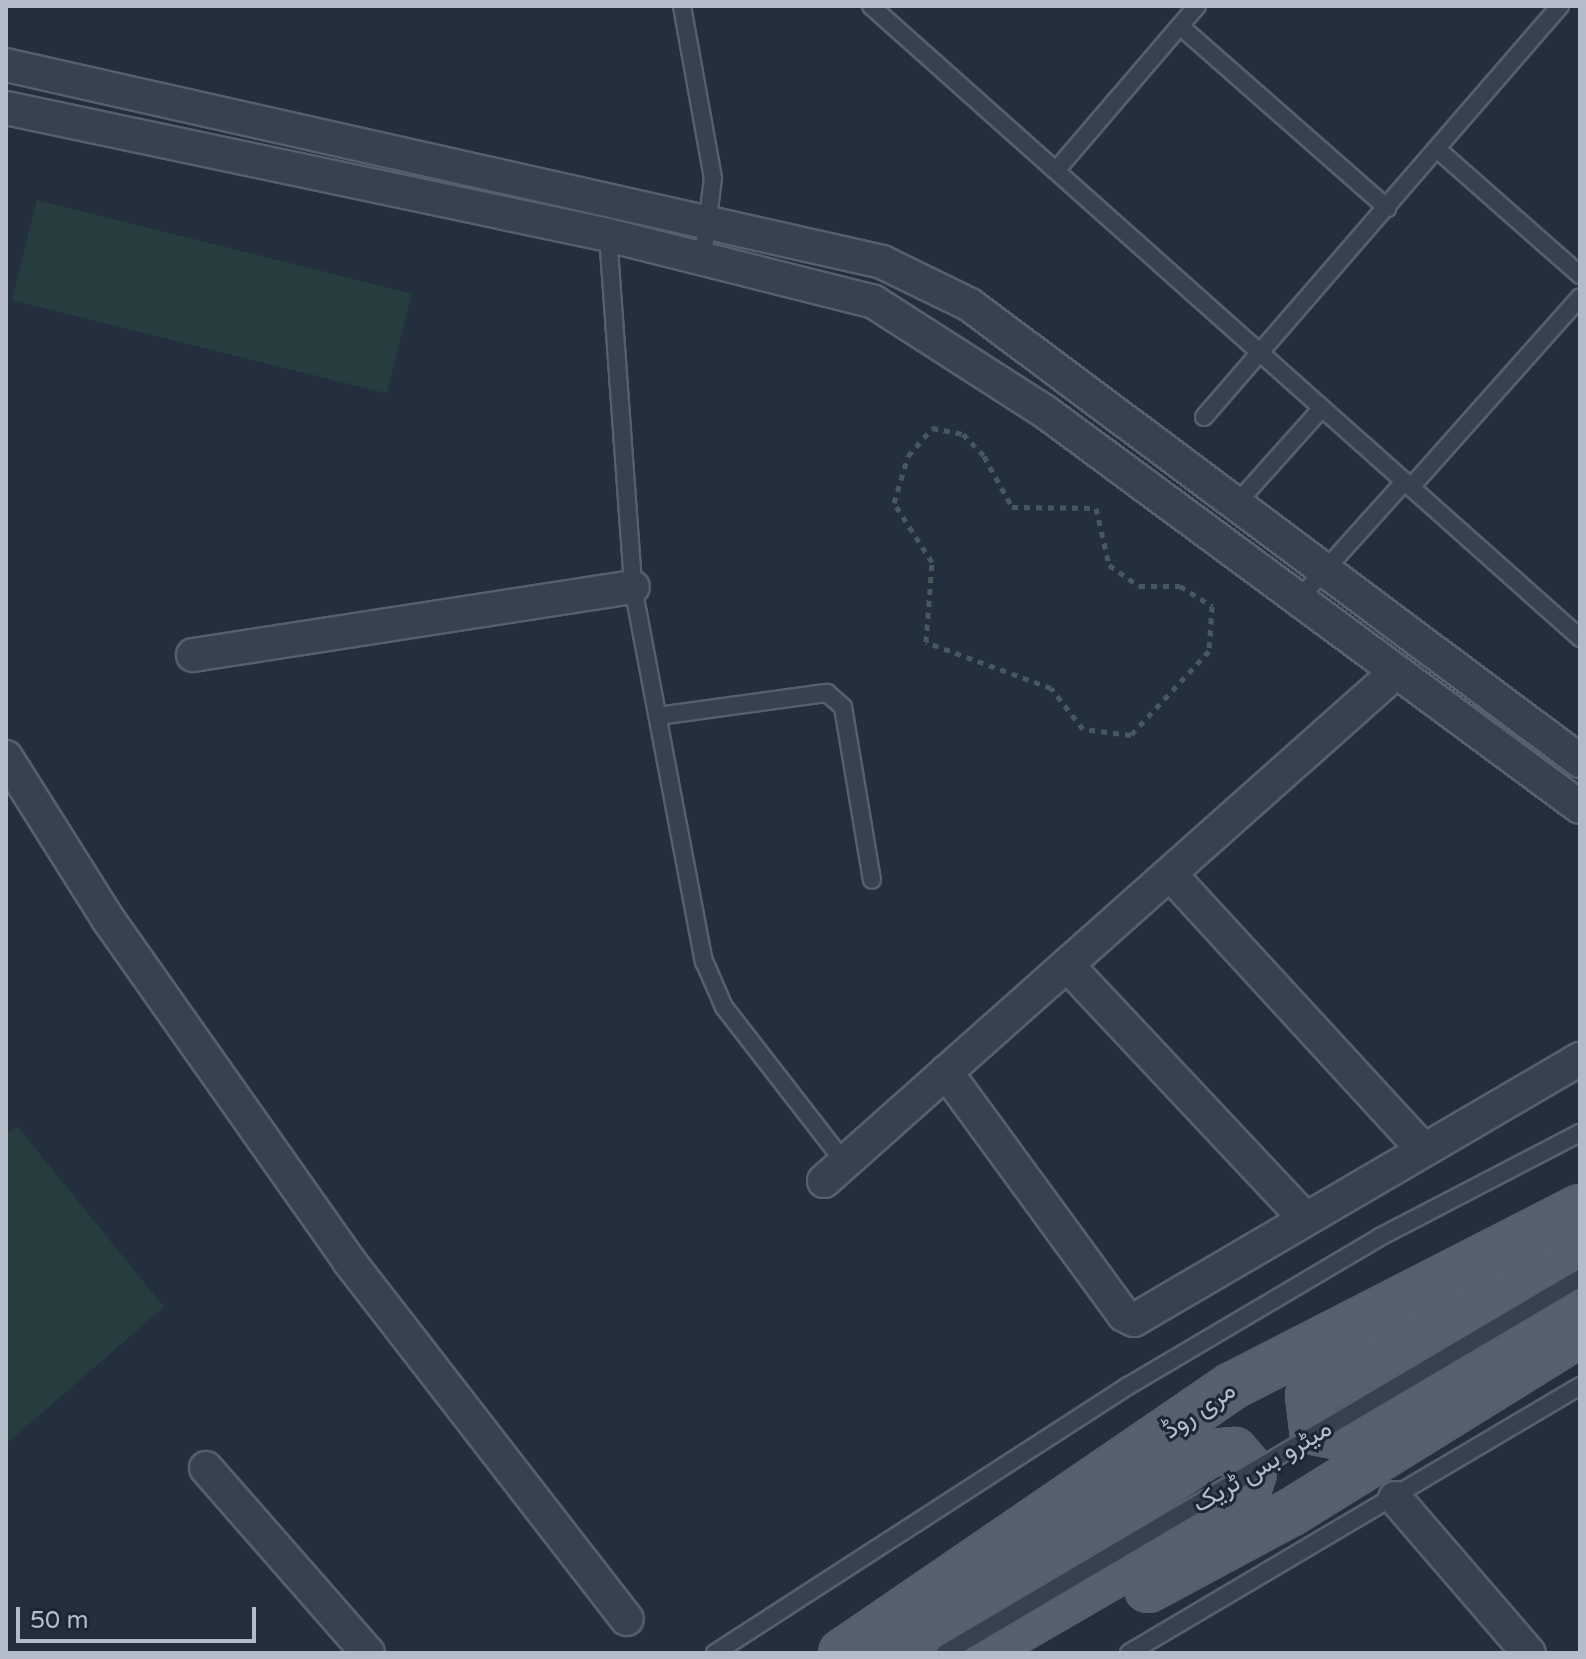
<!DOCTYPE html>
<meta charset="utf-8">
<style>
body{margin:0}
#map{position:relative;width:1586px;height:1659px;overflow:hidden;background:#242f3e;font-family:"Varela Round",Vazirmatn,sans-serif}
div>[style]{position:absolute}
.green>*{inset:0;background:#263c3f;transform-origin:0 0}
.path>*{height:5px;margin-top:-2.5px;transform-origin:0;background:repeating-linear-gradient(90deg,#44595c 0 6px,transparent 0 12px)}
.roads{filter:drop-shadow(2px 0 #565f6c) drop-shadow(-2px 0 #565f6c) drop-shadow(0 2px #565f6c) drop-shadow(0 -2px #565f6c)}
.lane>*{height:16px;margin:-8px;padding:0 8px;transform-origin:8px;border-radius:8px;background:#38414e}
.street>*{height:32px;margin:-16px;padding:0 16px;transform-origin:16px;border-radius:16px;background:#38414e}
.primary>*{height:44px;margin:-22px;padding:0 22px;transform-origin:22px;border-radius:22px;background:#56606e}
.bridges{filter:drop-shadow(2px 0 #565f6c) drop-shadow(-2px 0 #565f6c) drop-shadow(0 2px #565f6c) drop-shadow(0 -2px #565f6c)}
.lane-bridge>*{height:16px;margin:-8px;padding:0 8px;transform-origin:8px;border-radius:8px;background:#38414e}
span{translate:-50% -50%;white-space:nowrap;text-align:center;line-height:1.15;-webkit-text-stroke:6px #1d2633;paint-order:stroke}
.street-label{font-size:26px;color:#b4bcc9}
.frame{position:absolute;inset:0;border:8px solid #b4bcc9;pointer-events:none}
.scale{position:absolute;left:16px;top:1607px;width:240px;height:36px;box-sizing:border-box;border:4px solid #b4bcc9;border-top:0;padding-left:10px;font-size:24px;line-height:28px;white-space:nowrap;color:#b4bcc9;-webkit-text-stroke:6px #1d2633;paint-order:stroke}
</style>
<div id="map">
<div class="green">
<i style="left:37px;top:200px;width:386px;height:103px;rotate:14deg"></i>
<i style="clip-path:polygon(17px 1126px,164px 1307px,6px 1444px,6px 1135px)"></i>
</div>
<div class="path">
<i style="left:932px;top:428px;width:32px;rotate:11deg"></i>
<i style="left:963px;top:434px;width:30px;rotate:46deg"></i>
<i style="left:984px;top:456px;width:58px;rotate:61.2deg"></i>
<i style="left:1012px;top:507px;width:84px;rotate:0.7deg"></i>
<i style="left:1096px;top:508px;width:58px;rotate:77.2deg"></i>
<i style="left:1109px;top:565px;width:37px;rotate:35deg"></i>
<i style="left:1139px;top:586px;width:41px"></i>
<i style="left:1180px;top:586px;width:38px;rotate:32deg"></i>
<i style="left:1212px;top:606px;width:45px;rotate:93.8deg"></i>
<i style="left:1209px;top:651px;width:115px;rotate:132.9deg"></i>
<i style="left:1131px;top:735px;width:48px;rotate:-172.9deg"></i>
<i style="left:1083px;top:729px;width:52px;rotate:-128deg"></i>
<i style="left:1051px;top:688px;width:133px;rotate:-159.8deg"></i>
<i style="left:926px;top:642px;width:80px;rotate:-85.7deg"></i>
<i style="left:932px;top:562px;width:70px;rotate:-122.8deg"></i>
<i style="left:894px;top:503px;width:49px;rotate:-73.4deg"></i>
<i style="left:908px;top:456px;width:37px;rotate:-49deg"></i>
</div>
<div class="roads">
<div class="lane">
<i style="left:682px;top:6px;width:175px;rotate:79.8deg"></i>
<i style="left:713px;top:178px;width:79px;rotate:97.3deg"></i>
<i style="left:871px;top:6px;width:950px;rotate:41.71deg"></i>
<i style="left:1180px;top:26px;width:276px;rotate:41.3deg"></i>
<i style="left:1437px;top:149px;width:191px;rotate:41.4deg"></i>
<i style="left:1059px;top:167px;width:212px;rotate:-49.4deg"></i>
<i style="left:608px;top:235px;width:353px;rotate:85.9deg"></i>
<i style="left:633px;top:587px;width:381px;rotate:79.3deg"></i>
<i style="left:704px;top:961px;width:50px;rotate:66.5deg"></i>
<i style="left:724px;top:1007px;width:197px;rotate:52.2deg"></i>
<i style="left:1204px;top:417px;width:544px;rotate:-49.1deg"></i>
<i style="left:1411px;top:487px;width:254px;rotate:-48.3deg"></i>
<i style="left:1237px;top:503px;width:127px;rotate:-48.2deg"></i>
<i style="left:1297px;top:601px;width:161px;rotate:-48deg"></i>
<i style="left:658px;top:716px;width:171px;rotate:-7.8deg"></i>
<i style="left:827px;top:693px;width:21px;rotate:41deg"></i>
<i style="left:843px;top:707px;width:175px;rotate:80.5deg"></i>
<i style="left:715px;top:1653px;width:492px;rotate:-32.9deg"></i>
<i style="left:1128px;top:1386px;width:293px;rotate:-30.6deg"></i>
<i style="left:1380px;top:1237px;width:225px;rotate:-27.5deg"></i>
<i style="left:1129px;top:1653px;width:524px;rotate:-30.63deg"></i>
</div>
<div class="street">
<i style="left:6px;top:65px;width:898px;rotate:12.67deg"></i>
<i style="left:882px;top:262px;width:98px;rotate:26deg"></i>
<i style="left:970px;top:305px;width:762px;rotate:36.78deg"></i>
<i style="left:6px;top:108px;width:615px;rotate:11.91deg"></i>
<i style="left:608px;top:235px;width:274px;rotate:14.1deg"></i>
<i style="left:874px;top:302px;width:202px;rotate:32.7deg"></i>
<i style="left:1044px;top:411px;width:666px;rotate:36.46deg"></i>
<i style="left:193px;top:655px;width:445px;rotate:-8.8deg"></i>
<i style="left:6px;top:757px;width:191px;rotate:57.8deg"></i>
<i style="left:108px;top:919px;width:418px;rotate:54.8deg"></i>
<i style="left:349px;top:1261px;width:453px;rotate:52.2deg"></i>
<i style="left:1170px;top:874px;width:371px;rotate:47.4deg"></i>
<i style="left:1067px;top:965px;width:345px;rotate:46.8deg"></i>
<i style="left:946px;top:1072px;width:301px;rotate:53.8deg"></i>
<i style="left:1124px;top:1315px;width:11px;rotate:27deg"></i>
<i style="left:1134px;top:1320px;width:517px;rotate:-30.34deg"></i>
<i style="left:824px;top:1181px;width:764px;rotate:-41.66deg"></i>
<i style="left:206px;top:1468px;width:246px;rotate:48.8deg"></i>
<i style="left:1395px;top:1498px;width:205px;rotate:49.2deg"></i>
</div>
<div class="primary">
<i style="left:1580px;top:1246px;width:310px;rotate:151deg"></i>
<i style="left:1309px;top:1396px;width:35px;rotate:83deg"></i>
<i style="left:1313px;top:1431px;width:32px;rotate:11deg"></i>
<i style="left:1344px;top:1437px;width:66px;rotate:-23.1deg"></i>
<i style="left:1405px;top:1411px;width:211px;rotate:-33.8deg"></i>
<i style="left:1148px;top:1589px;width:161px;rotate:-28.2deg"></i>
<i style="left:1290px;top:1513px;width:341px;rotate:-31.8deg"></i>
<i style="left:842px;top:1653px;width:473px;rotate:-34.4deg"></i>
<i style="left:1232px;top:1386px;width:391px;rotate:-27.1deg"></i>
<i style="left:894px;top:1653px;width:71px;rotate:-27.6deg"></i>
<i style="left:957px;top:1620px;width:302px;rotate:-33.5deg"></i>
<i style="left:1209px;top:1453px;width:25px;rotate:-5deg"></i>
<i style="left:1234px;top:1451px;width:29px;rotate:49deg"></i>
<i style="left:1253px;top:1473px;width:26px;rotate:108deg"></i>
<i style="left:1245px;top:1498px;width:309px;rotate:149.9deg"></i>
</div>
</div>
<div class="bridges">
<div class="lane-bridge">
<i style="left:945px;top:1653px;width:737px;rotate:-30.56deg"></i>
</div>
</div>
<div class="street-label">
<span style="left:1199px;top:1410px;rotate:-34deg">مری روڈ</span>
<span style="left:1262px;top:1466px;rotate:-31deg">میٹرو بس ٹریک</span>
</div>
<div class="frame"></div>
<div class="scale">50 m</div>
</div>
